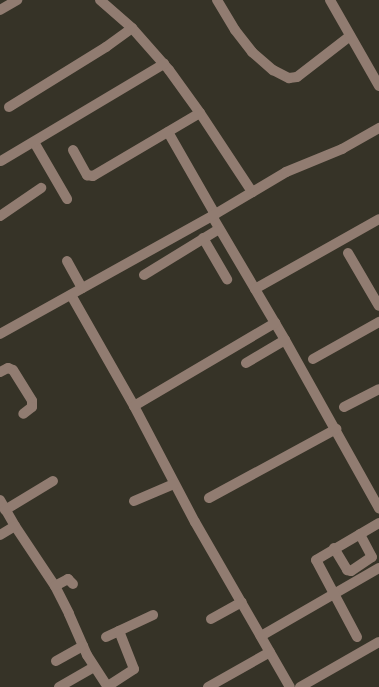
<!DOCTYPE html>
<style>
body{margin:0}
#map{position:relative;width:379px;height:687px;overflow:hidden;background:#363327;font-family:Inter,sans-serif}
div>[style]{position:absolute}
.minor>*{height:10px;margin:-5px;padding:0 5px;transform-origin:5px;border-radius:5px;background:#917c71}
span{translate:-50% -50%;white-space:nowrap;text-align:center;line-height:1.15;-webkit-text-stroke:4px #2c291e;paint-order:stroke}
</style>
<div id="map">
<div class="minor">
<i style="left:100px;top:0;width:43px;rotate:41.2deg"></i>
<i style="left:132px;top:28px;width:56px;rotate:48.6deg"></i>
<i style="left:169px;top:70px;width:53px;rotate:54.2deg"></i>
<i style="left:200px;top:113px;width:95px;rotate:56.6deg"></i>
<i style="left:217px;top:0;width:35px;rotate:59deg"></i>
<i style="left:235px;top:30px;width:28px;rotate:52deg"></i>
<i style="left:252px;top:52px;width:28px;rotate:41deg"></i>
<i style="left:273px;top:70px;width:18px;rotate:27deg"></i>
<i style="left:289px;top:78px;width:8px;rotate:-7deg"></i>
<i style="left:297px;top:77px;width:67px;rotate:-37.7deg"></i>
<i style="left:330px;top:0;width:99px;rotate:60.3deg"></i>
<i style="left:0;top:10px;width:20px;rotate:-30deg"></i>
<i style="left:9px;top:107px;width:114px;rotate:-31.7deg"></i>
<i style="left:106px;top:47px;width:32px;rotate:-36deg"></i>
<i style="left:168px;top:132px;width:95px;rotate:60.2deg"></i>
<i style="left:34px;top:142px;width:66px;rotate:59.9deg"></i>
<i style="left:73px;top:150px;width:29px;rotate:61deg"></i>
<i style="left:87px;top:175px;width:6px;rotate:9deg"></i>
<i style="left:93px;top:176px;width:124px;rotate:-30.5deg"></i>
<i style="left:1px;top:161px;width:190px;rotate:-30.8deg"></i>
<i style="left:0;top:216px;width:50px;rotate:-34.3deg"></i>
<i style="left:212px;top:216px;width:144px;rotate:59.5deg"></i>
<i style="left:285px;top:340px;width:193px;rotate:60.8deg"></i>
<i style="left:203px;top:238px;width:48px;rotate:59.7deg"></i>
<i style="left:348px;top:253px;width:61px;rotate:59.7deg"></i>
<i style="left:67px;top:261px;width:31px;rotate:61deg"></i>
<i style="left:144px;top:275px;width:88px;rotate:-31.5deg"></i>
<i style="left:255px;top:289px;width:142px;rotate:-29.4deg"></i>
<i style="left:71px;top:295px;width:128px;rotate:60.4deg"></i>
<i style="left:134px;top:406px;width:131px;rotate:62.3deg"></i>
<i style="left:195px;top:522px;width:190px;rotate:60.1deg"></i>
<i style="left:0;top:334px;width:243px;rotate:-29.1deg"></i>
<i style="left:212px;top:216px;width:86px;rotate:-30.7deg"></i>
<i style="left:286px;top:172px;width:61px;rotate:-22.3deg"></i>
<i style="left:342px;top:149px;width:43px;rotate:-29.6deg"></i>
<i style="left:313px;top:359px;width:76px;rotate:-29.3deg"></i>
<i style="left:246px;top:363px;width:45px;rotate:-30.5deg"></i>
<i style="left:0;top:372px;width:9px;rotate:-27deg"></i>
<i style="left:8px;top:368px;width:5px;rotate:22deg"></i>
<i style="left:13px;top:370px;width:36px;rotate:58deg"></i>
<i style="left:32px;top:401px;width:6px;rotate:90deg"></i>
<i style="left:32px;top:407px;width:11px;rotate:142deg"></i>
<i style="left:134px;top:406px;width:164px;rotate:-30.5deg"></i>
<i style="left:344px;top:407px;width:39px;rotate:-27deg"></i>
<i style="left:209px;top:498px;width:145px;rotate:-28.5deg"></i>
<i style="left:0;top:500px;width:30px;rotate:60deg"></i>
<i style="left:15px;top:526px;width:72px;rotate:56.3deg"></i>
<i style="left:55px;top:586px;width:31px;rotate:63deg"></i>
<i style="left:69px;top:614px;width:45px;rotate:66.3deg"></i>
<i style="left:87px;top:655px;width:38px;rotate:57deg"></i>
<i style="left:134px;top:501px;width:43px;rotate:-23deg"></i>
<i style="left:5px;top:510px;width:56px;rotate:-31.1deg"></i>
<i style="left:0;top:535px;width:17px;rotate:-31deg"></i>
<i style="left:334px;top:548px;width:26px;rotate:59deg"></i>
<i style="left:347px;top:570px;width:4px;rotate:14deg"></i>
<i style="left:351px;top:571px;width:25px;rotate:-34deg"></i>
<i style="left:372px;top:557px;width:26px;rotate:-118deg"></i>
<i style="left:55px;top:586px;width:15px;rotate:-28deg"></i>
<i style="left:68px;top:579px;width:7px;rotate:45deg"></i>
<i style="left:211px;top:619px;width:35px;rotate:-29deg"></i>
<i style="left:261px;top:636px;width:136px;rotate:-30deg"></i>
<i style="left:106px;top:637px;width:52px;rotate:-25.1deg"></i>
<i style="left:357px;top:637px;width:87px;rotate:-118deg"></i>
<i style="left:316px;top:560px;width:73px;rotate:-30.4deg"></i>
<i style="left:56px;top:661px;width:31px;rotate:-29deg"></i>
<i style="left:108px;top:686px;width:31px;rotate:-33deg"></i>
<i style="left:134px;top:669px;width:41px;rotate:-111.5deg"></i>
<i style="left:59px;top:687px;width:40px;rotate:-29.7deg"></i>
<i style="left:208px;top:687px;width:71px;rotate:-29.4deg"></i>
<i style="left:300px;top:687px;width:91px;rotate:-29.7deg"></i>
</div>
</div>
